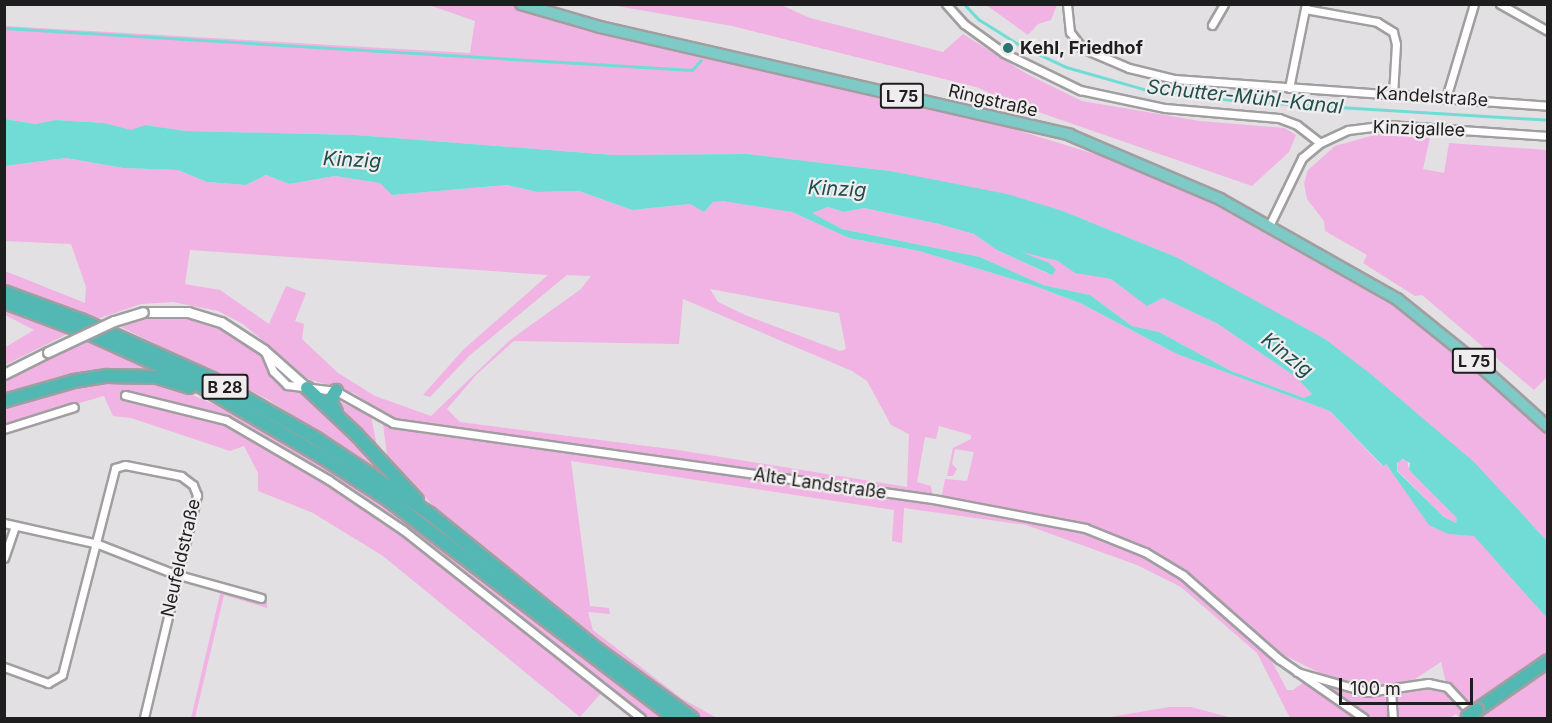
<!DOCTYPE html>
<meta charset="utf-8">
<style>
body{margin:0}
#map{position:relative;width:1552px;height:723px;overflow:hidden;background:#e2e0e2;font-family:Inter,sans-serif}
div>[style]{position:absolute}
.green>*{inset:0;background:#f0b3e3}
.water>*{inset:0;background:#71dcd5}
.stream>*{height:3px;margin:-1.5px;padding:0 1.5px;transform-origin:1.5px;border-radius:1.5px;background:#71dcd5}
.roads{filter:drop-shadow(2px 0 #a19ea0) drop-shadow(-2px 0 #a19ea0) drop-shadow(0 2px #a19ea0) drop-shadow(0 -2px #a19ea0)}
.minor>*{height:7px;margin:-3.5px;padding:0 3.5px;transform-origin:3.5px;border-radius:3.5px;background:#fff}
.tertiary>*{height:9px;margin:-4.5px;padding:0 4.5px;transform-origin:4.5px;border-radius:4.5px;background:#fff}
.primary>*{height:10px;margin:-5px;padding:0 5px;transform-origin:5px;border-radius:5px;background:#7ecac7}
.trunk>*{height:12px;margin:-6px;padding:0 6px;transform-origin:6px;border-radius:6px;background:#53b8b4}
.bridges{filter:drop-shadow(2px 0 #a19ea0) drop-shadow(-2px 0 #a19ea0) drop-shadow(0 2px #a19ea0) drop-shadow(0 -2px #a19ea0)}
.tertiary-bridge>*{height:9px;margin:-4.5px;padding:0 4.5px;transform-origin:4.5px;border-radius:4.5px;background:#fff}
.trunk-bridge>*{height:12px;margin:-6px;padding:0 6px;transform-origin:6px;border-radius:6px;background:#53b8b4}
.dots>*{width:16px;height:16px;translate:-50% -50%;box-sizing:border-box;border:3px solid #f0edef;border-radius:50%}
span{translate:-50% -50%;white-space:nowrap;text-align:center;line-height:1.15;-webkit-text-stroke:4.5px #f0edef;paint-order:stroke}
.shield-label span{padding:2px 4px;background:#f0edef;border:2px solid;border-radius:4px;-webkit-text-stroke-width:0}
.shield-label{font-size:16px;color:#1f1e1f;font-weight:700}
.poi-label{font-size:18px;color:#1f1e1f;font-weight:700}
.left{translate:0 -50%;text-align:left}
.street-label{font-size:18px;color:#1f1e1f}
.water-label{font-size:20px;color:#1f4e4c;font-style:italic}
.frame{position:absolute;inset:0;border:6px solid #1f1e1f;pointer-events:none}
.scale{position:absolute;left:1339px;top:678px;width:134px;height:27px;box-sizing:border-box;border:3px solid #1f1e1f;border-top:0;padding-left:8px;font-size:18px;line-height:21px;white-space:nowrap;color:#1f1e1f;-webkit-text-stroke:4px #f0edef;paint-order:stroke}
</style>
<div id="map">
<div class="green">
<i style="clip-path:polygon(509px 4px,1001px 125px,1101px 156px,1209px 202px,1397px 308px,1433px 335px,1547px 435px,1547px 541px,1529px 521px,1176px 257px,1063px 211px,890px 171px,748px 154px,614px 155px,356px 135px,186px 131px,145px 125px,131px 131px,104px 123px,56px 120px,37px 124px,4px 119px,5px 26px,470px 53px,475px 21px,429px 5px)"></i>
<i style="clip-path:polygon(611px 5px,781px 5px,810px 18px,943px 52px,963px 34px,1027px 74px,1082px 101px,1200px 121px,1284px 128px,1296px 135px,1289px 152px,1252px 186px,1018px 105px,976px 87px,732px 26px)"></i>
<i style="clip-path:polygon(986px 5px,1057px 5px,1051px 20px,1038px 24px,1028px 35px)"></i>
<i style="clip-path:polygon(1378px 134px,1430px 138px,1423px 169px,1444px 173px,1449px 143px,1547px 150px,1547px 377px,1534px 390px,1422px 295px,1415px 296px,1363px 263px,1367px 255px,1325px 231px,1324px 221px,1307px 199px,1304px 183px,1308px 170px,1335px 146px)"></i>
<i style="clip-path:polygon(evenodd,66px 158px,123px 168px,178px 170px,207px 182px,246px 185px,266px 175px,289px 184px,335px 176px,381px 183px,392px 195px,507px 185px,537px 192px,579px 191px,632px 210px,690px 204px,704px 212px,713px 202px,723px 200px,792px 212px,849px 238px,919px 251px,1032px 285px,1080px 303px,1177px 354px,1330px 411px,1382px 466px,1386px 464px,1429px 524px,1448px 534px,1474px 535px,1547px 618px,1547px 718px,1460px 718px,1456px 714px,1450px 718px,1290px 718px,1257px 653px,1181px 587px,1137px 565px,1026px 525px,904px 508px,902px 543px,892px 541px,894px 510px,571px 461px,590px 606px,609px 608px,610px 614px,588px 612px,593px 630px,681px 698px,717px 718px,697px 718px,437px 510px,387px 456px,383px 423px,376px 408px,354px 393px,308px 379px,243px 324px,218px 311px,173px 302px,141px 304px,97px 319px,5px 284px,5px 271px,85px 303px,86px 287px,71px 244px,5px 241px,5px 166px,66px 158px,190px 250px,548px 275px,463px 350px,423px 395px,430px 397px,469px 356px,567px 275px,591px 276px,581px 289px,510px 340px,431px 416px,375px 396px,338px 373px,302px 339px,304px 324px,295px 321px,306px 293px,286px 286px,269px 324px,220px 290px,185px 284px,190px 250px,66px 158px,710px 289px,839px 313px,846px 349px,840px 351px,745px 315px,718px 302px,710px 289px,66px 158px,683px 299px,852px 371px,867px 381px,891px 425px,909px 434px,907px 487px,678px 450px,460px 422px,447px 409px,477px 374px,514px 341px,679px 344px,683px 299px,66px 158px,939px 426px,971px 435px,971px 439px,953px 448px,947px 476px,953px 476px,957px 469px,952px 464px,955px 449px,974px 452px,967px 481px,945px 479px,941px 500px,933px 499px,931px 486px,917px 482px,925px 437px,936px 439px,939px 426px,66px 158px,1265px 648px,1282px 654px,1318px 672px,1293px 690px,1287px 690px,1265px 648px,66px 158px,1441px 662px,1446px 683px,1442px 689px,1421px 689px,1415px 679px,1441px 662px)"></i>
<i style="clip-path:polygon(828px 207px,844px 212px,864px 208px,939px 224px,974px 234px,997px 250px,1051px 275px,1014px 250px,1058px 261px,1083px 274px,1111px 279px,1147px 305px,1163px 298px,1218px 324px,1296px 377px,1312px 394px,1304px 398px,1231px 371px,1159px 332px,1132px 326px,1090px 295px,1043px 285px,980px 257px,842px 229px,811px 213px)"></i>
<i style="clip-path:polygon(5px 308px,71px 332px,5px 365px,4px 348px,34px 330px,5px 315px)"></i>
<i style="clip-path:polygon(178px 315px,223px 328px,261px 353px,279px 382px,312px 395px,388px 476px,267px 399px,119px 326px,156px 316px)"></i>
<i style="clip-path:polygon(88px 339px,176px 377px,174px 387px,220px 407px,373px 496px,662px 718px,642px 718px,604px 690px,580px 717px,383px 556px,313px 513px,258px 491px,258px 473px,244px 446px,230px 451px,131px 418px,113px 416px,104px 396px,5px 424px,5px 380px)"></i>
<i style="clip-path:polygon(336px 400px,371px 416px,378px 451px,337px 406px)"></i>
<i style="clip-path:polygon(1407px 459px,1409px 470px,1458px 518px,1456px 523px,1444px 517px,1397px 470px,1398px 461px)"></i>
<i style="clip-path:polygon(221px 590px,267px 601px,267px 608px,224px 595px,195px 718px,191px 718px)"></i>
<i style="clip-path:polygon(1169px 707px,1191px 707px,1232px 718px,1105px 718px)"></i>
</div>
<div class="water">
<i style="clip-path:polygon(evenodd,5px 119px,36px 124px,56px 120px,104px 123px,131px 130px,145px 125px,186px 131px,356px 135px,614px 155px,748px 154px,890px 171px,1007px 194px,1063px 211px,1176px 257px,1325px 339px,1372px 375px,1474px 462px,1547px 541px,1547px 618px,1474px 536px,1448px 534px,1429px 525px,1386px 464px,1383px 466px,1330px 411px,1177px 354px,1080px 303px,1032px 285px,919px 251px,849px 238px,792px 212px,723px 201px,713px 202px,704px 212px,690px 204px,632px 210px,579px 191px,537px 192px,507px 185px,392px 195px,380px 183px,335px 176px,289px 184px,266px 175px,246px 185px,207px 182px,178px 170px,123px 168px,66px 158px,5px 166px,5px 119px,828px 207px,844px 212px,864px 208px,939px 224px,974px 234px,997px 250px,1052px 275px,1056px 270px,1049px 263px,1021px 252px,1058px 261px,1075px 273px,1111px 279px,1147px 306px,1163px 298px,1218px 324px,1296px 377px,1312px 394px,1304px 398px,1231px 371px,1159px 332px,1132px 326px,1090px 295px,1043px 285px,980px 257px,842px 229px,812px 213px,828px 207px,5px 119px,1403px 459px,1410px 463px,1409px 470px,1457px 518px,1456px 523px,1444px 517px,1397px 471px,1397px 463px,1403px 459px)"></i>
</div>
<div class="stream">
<i style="left:964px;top:4px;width:21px;rotate:47deg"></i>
<i style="left:978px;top:19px;width:51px;rotate:32.1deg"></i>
<i style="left:1021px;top:46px;width:50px;rotate:25deg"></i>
<i style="left:1066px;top:67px;width:80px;rotate:15.9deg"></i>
<i style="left:1143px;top:89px;width:98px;rotate:7.1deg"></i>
<i style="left:1240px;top:101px;width:309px;rotate:3.5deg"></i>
<i style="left:4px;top:28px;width:689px;rotate:3.49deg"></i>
<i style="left:692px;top:70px;width:13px;rotate:-48deg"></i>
</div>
<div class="roads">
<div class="minor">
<i style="left:946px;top:4px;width:27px;rotate:48deg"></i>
<i style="left:964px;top:24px;width:49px;rotate:35.9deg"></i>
<i style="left:1004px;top:53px;width:85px;rotate:26deg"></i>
<i style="left:1080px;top:90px;width:87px;rotate:12deg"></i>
<i style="left:1165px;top:108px;width:114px;rotate:5deg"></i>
<i style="left:1279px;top:118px;width:19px;rotate:21deg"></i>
<i style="left:1297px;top:125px;width:29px;rotate:38deg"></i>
<i style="left:1067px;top:4px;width:28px;rotate:84deg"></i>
<i style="left:1070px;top:32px;width:20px;rotate:53deg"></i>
<i style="left:1082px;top:48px;width:51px;rotate:23.1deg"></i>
<i style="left:1129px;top:68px;width:46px;rotate:13.7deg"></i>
<i style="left:1174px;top:79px;width:375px;rotate:4.1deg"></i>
<i style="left:1500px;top:4px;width:55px;rotate:29.4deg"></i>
<i style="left:1305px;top:9px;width:73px;rotate:10.2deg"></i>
<i style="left:1377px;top:22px;width:19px;rotate:32deg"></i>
<i style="left:1393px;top:32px;width:12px;rotate:76deg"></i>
<i style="left:1396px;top:44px;width:50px;rotate:93.4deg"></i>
<i style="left:1212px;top:25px;width:24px;rotate:-60deg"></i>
<i style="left:1289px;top:88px;width:86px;rotate:-78.6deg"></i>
<i style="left:1446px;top:98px;width:98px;rotate:-73.4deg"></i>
<i style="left:1269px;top:226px;width:76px;rotate:-64.1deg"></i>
<i style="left:1302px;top:158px;width:23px;rotate:-40deg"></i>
<i style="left:1320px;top:143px;width:31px;rotate:-25deg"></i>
<i style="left:1348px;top:130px;width:40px;rotate:-7.1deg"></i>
<i style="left:1388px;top:125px;width:160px;rotate:3.9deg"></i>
<i style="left:265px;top:352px;width:21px;rotate:67deg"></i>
<i style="left:273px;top:371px;width:20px;rotate:45deg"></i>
<i style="left:287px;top:385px;width:49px;rotate:7deg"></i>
<i style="left:336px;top:391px;width:65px;rotate:29.3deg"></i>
<i style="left:393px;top:423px;width:545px;rotate:8.01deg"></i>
<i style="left:933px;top:499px;width:155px;rotate:10.8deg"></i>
<i style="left:1085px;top:528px;width:65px;rotate:21.8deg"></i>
<i style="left:1145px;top:552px;width:44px;rotate:31.2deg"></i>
<i style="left:1183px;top:575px;width:128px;rotate:41.2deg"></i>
<i style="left:1279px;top:659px;width:103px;rotate:34.8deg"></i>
<i style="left:125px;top:395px;width:104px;rotate:13.9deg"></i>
<i style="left:226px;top:420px;width:119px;rotate:30.2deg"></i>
<i style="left:329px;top:480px;width:89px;rotate:34deg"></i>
<i style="left:403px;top:530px;width:303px;rotate:38.3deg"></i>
<i style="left:4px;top:429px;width:73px;rotate:-17.4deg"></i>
<i style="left:4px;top:523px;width:96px;rotate:12.6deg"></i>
<i style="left:98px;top:544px;width:83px;rotate:21.3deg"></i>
<i style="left:175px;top:574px;width:89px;rotate:15.6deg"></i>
<i style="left:4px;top:558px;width:34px;rotate:-71deg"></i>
<i style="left:4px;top:667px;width:47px;rotate:20deg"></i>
<i style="left:48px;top:683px;width:16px;rotate:-30deg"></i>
<i style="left:62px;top:675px;width:214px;rotate:-75.6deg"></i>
<i style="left:115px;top:468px;width:10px;rotate:-17deg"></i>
<i style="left:125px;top:465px;width:57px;rotate:11.1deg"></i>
<i style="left:181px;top:476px;width:15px;rotate:37deg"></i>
<i style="left:193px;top:485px;width:11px;rotate:68deg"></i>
<i style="left:197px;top:495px;width:229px;rotate:103.4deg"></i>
<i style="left:1297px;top:672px;width:73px;rotate:15.9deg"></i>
<i style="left:1367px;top:692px;width:62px;rotate:-8.4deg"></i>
<i style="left:1428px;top:683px;width:19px;rotate:12deg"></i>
<i style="left:1447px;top:687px;width:42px;rotate:46.9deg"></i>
<i style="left:1391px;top:691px;width:27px;rotate:86deg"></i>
</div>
<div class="tertiary">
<i style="left:143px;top:312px;width:45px"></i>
<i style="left:188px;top:312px;width:34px;rotate:17deg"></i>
<i style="left:221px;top:322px;width:51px;rotate:33.1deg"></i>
<i style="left:264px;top:350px;width:57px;rotate:41.5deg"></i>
<i style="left:4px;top:374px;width:49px;rotate:-26.6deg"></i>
</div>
<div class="primary">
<i style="left:521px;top:4px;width:82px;rotate:16.2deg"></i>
<i style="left:600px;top:27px;width:482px;rotate:12.9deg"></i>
<i style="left:1070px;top:135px;width:163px;rotate:23.1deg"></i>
<i style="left:1220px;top:199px;width:203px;rotate:29.5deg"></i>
<i style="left:1397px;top:299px;width:105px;rotate:38.8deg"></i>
<i style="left:1479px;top:365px;width:93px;rotate:41.9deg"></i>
</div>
<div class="trunk">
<i style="left:4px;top:292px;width:82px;rotate:20deg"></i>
<i style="left:81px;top:320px;width:144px;rotate:24.2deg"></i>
<i style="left:212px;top:379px;width:121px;rotate:29.7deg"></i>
<i style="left:317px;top:439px;width:136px;rotate:33.6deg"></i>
<i style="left:430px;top:514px;width:216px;rotate:39deg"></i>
<i style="left:598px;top:650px;width:116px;rotate:35.9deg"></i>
<i style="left:4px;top:302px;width:92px;rotate:20.4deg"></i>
<i style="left:90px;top:334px;width:107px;rotate:24.4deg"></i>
<i style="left:187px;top:378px;width:156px;rotate:30.3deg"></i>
<i style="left:322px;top:457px;width:81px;rotate:32.9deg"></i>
<i style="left:390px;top:501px;width:358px;rotate:37.3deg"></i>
<i style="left:307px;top:388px;width:67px;rotate:43.2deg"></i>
<i style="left:356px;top:434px;width:90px;rotate:47.3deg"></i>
<i style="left:4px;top:401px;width:73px;rotate:-15.9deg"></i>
<i style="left:74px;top:381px;width:33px;rotate:-9deg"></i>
<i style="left:107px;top:376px;width:50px;rotate:1.1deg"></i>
<i style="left:157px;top:377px;width:34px;rotate:17deg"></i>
<i style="left:336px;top:412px;width:13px;rotate:-117deg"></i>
<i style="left:330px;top:400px;width:11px;rotate:-56deg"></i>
<i style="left:1477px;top:710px;width:86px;rotate:-34.6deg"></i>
</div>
</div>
<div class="bridges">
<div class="tertiary-bridge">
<i style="left:48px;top:352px;width:73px;rotate:-25.2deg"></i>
<i style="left:114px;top:321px;width:30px;rotate:-17deg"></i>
</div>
<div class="trunk-bridge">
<i style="left:1468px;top:716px;width:11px;rotate:-34deg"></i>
</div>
</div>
<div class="dots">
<i style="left:1008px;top:48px;background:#2b7470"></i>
</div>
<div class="shield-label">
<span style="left:902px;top:96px">L 75</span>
<span style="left:1474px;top:361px">L 75</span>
<span style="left:225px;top:387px">B 28</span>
</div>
<div class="poi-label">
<span class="left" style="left:1020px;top:48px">Kehl, Friedhof</span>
</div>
<div class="street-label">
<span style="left:1432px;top:97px;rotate:4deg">Kandelstraße</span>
<span style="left:993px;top:101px;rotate:13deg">Ringstraße</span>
<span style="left:1419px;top:129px;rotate:2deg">Kinzigallee</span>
<span style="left:820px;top:484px;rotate:8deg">Alte Landstraße</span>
<span style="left:181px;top:558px;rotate:-77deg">Neufeldstraße</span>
</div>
<div class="water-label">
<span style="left:1245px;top:97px;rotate:6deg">Schutter-Mühl-Kanal</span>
<span style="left:352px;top:160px;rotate:3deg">Kinzig</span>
<span style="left:837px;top:189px;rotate:3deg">Kinzig</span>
<span style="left:1287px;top:355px;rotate:38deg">Kinzig</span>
</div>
<div class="frame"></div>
<div class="scale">100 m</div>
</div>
